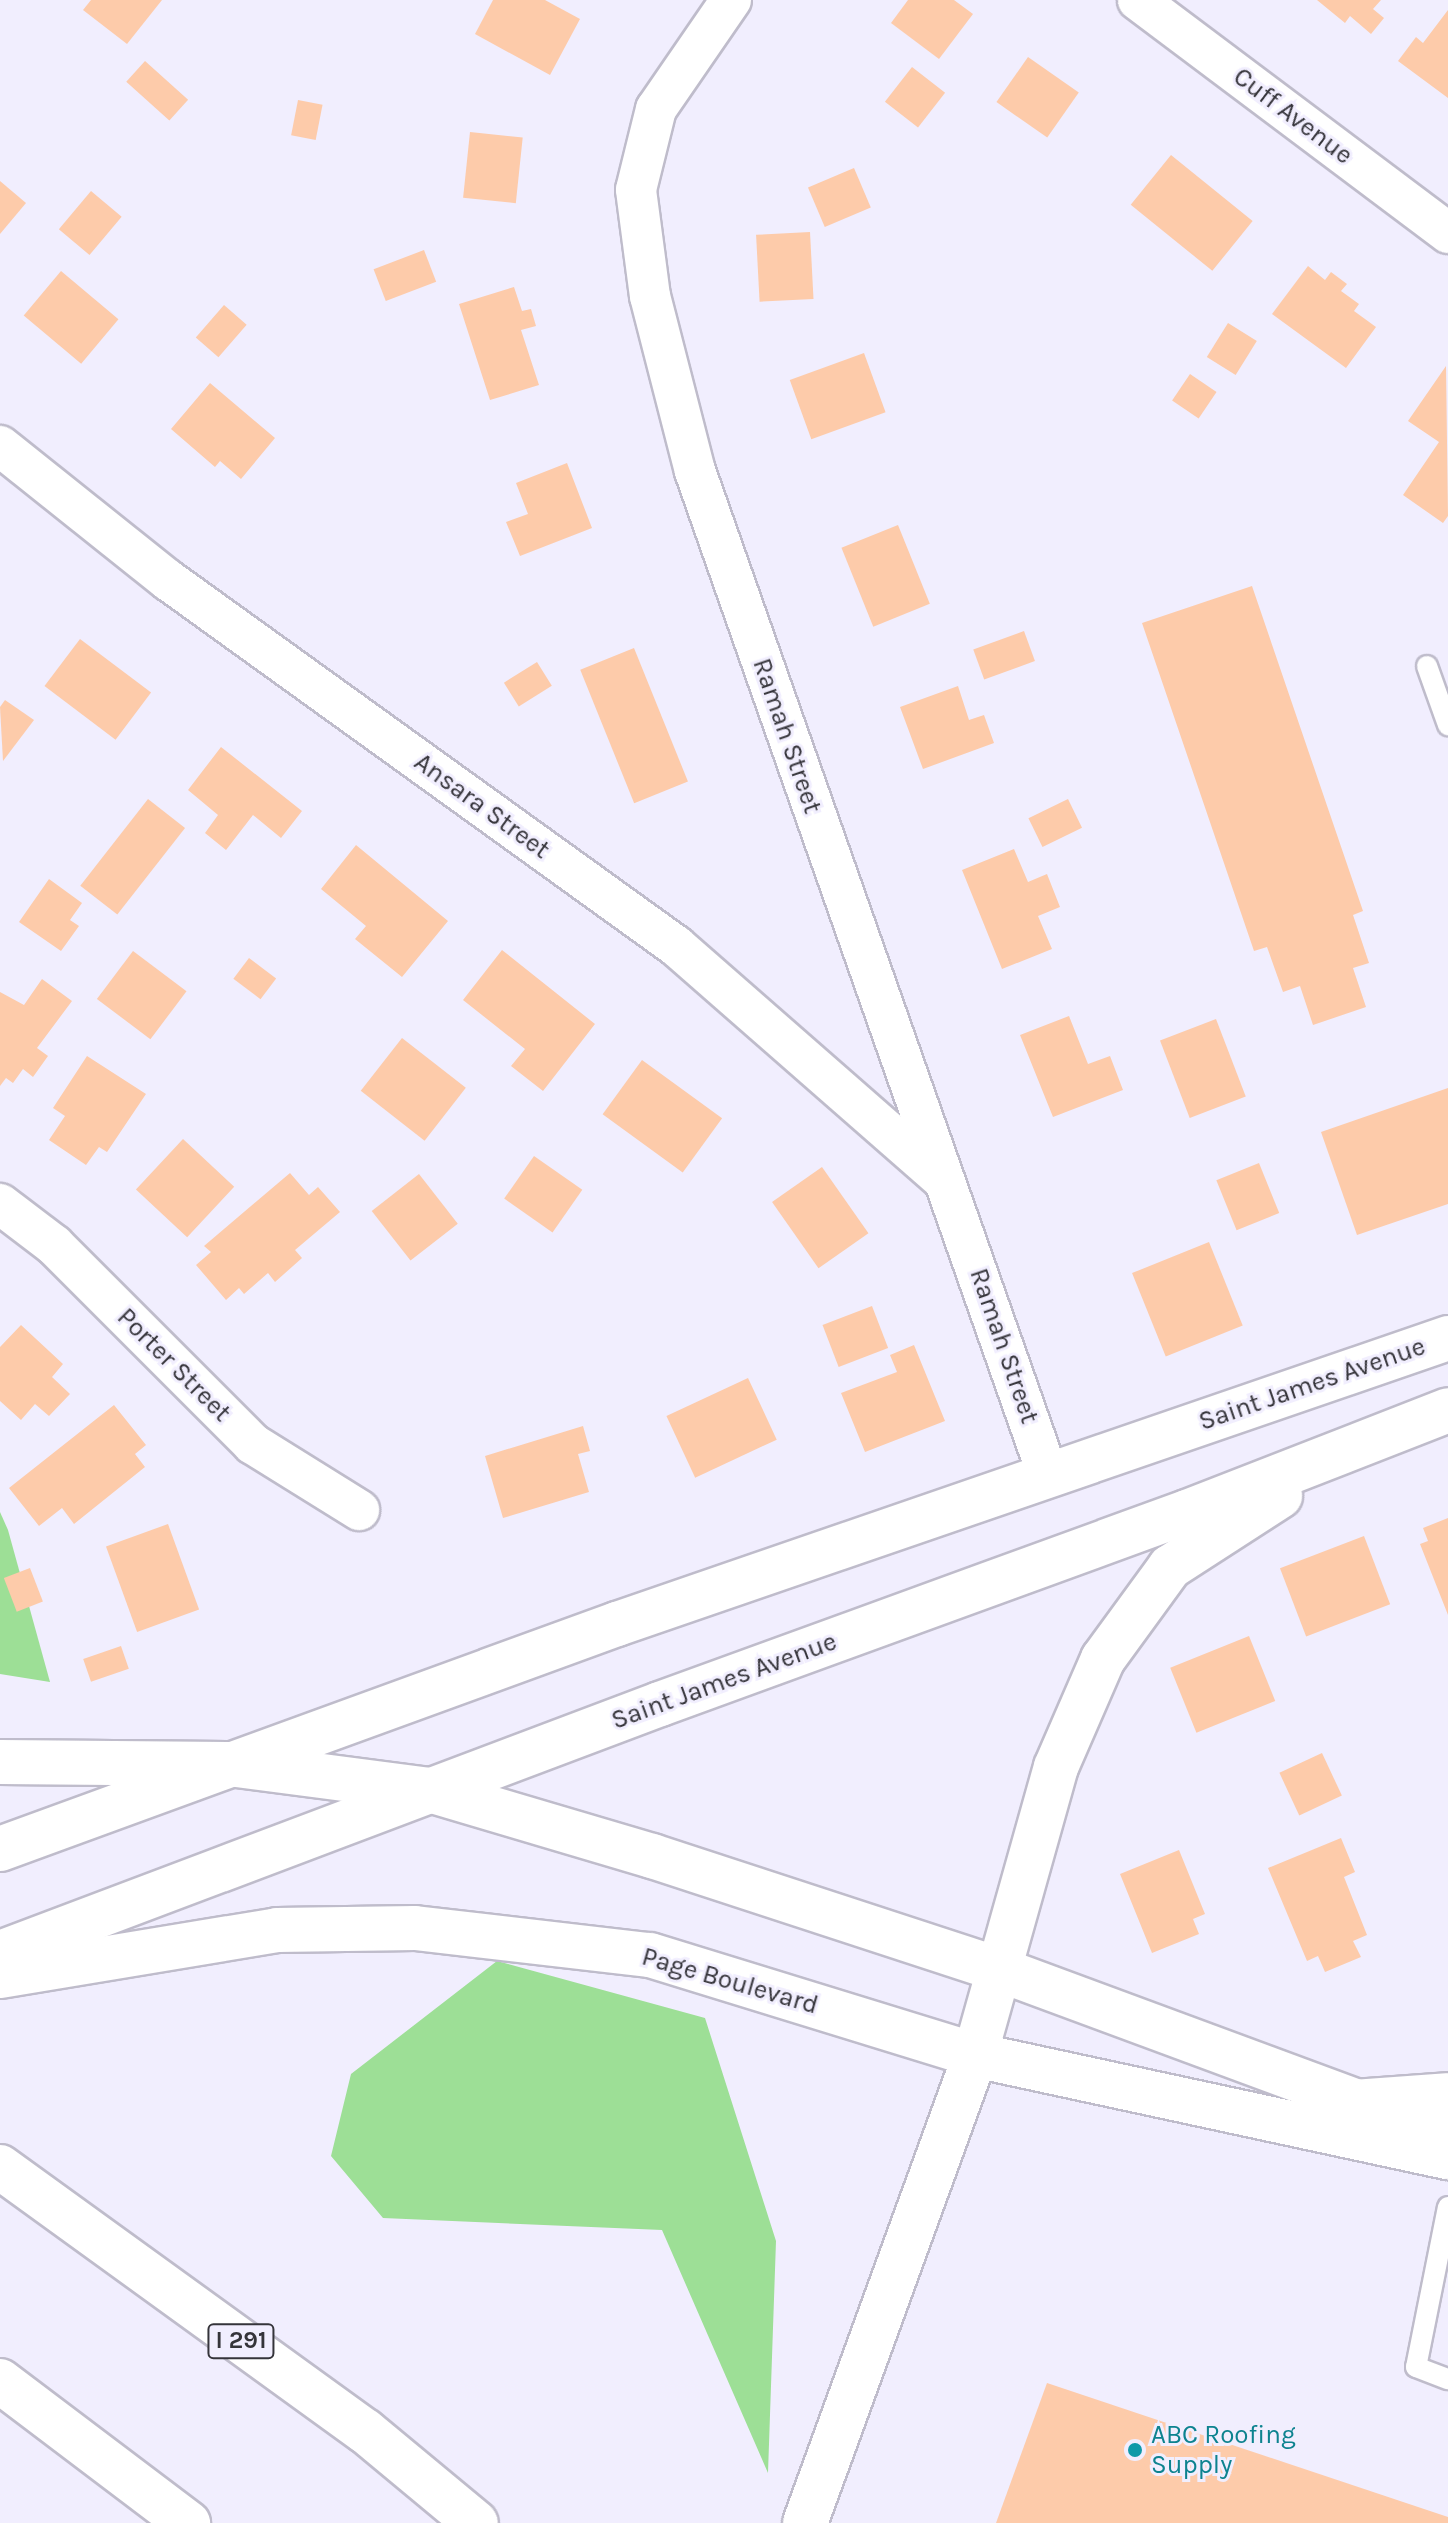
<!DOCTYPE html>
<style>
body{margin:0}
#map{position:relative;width:1448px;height:2523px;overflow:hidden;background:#f1eefe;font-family:Karla,sans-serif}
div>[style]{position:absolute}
.green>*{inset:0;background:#9ddf96}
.building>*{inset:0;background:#fdcbaa;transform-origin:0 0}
.roads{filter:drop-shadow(2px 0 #bfbccb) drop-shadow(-2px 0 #bfbccb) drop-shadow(0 2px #bfbccb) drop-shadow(0 -2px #bfbccb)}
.lane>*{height:20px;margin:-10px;padding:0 10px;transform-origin:10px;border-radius:10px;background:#fff}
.street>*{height:40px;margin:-20px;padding:0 20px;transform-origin:20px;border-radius:20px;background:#fff}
.secondary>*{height:44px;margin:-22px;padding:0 22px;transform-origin:22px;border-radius:22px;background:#fff}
.highway>*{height:44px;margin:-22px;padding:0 22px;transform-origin:22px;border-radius:22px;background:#fff}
.dots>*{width:22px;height:22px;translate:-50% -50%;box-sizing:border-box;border:4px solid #f1eefe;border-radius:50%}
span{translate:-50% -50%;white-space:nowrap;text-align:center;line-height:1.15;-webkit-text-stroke:6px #f1eefe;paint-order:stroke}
.shield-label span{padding:2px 6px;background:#f1eefe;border:2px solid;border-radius:6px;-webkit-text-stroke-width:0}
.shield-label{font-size:24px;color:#35343a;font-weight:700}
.street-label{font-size:26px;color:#35343a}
.culture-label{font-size:26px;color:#0d838f}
.left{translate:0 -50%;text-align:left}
</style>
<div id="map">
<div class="green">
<i style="clip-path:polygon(0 1512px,8px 1530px,50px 1682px,0 1674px)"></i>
<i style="clip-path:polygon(497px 1961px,705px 2018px,776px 2241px,768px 2473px,662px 2230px,383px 2218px,331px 2156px,351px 2074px)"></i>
</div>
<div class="building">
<i style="clip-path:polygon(91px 0,162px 0,127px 44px,83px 10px)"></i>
<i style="clip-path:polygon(493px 0,545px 0,580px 19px,550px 75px,475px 34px)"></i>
<i style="clip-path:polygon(908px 0,954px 0,973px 14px,939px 59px,891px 23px)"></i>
<i style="clip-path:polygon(1317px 0,1381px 0,1373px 9px,1384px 18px,1371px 34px,1350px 16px,1345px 23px)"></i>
<i style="clip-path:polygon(1448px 10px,1448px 98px,1398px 61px,1416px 37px,1423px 43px)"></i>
<i style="left:1028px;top:57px;width:62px;height:55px;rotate:35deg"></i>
<i style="left:145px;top:61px;width:58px;height:28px;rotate:42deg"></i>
<i style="left:912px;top:67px;width:42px;height:44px;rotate:38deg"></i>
<i style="left:298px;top:100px;width:25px;height:36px;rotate:11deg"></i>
<i style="left:470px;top:132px;width:53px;height:66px;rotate:6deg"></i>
<i style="left:1171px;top:155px;width:105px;height:64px;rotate:39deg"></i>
<i style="left:854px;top:168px;width:43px;height:50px;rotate:67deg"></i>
<i style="clip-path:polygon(0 181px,26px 203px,0 234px)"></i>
<i style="left:91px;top:191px;width:40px;height:50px;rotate:40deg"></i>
<i style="left:810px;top:232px;width:67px;height:54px;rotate:87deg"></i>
<i style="left:424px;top:250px;width:34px;height:54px;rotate:69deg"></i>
<i style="clip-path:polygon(1308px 266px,1325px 280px,1331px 272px,1347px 284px,1341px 291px,1359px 304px,1354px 311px,1376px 327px,1346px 368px,1272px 314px)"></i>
<i style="left:61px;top:271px;width:75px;height:58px;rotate:40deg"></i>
<i style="clip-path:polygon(514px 287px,522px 311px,531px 309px,536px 326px,521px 330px,539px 385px,490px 400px,459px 304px)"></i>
<i style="left:224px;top:305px;width:30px;height:43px;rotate:41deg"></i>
<i style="left:1228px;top:323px;width:34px;height:40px;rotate:32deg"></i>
<i style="left:864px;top:353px;width:63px;height:79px;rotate:70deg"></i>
<i style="clip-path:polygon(1446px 366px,1448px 516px,1443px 523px,1403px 495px,1439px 442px,1408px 421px)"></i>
<i style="left:1190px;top:374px;width:32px;height:32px;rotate:34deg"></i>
<i style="clip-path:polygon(210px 383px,275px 438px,241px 479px,220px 461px,215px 467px,171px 429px)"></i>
<i style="clip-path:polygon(567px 463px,592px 528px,520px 556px,506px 522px,528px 514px,516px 483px)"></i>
<i style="left:898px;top:525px;width:85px;height:61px;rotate:68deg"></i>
<i style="clip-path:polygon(1252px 586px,1363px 911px,1353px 915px,1369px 963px,1353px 968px,1366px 1007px,1313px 1025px,1300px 986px,1283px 992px,1267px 947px,1254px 951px,1142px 623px)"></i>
<i style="left:1024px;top:631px;width:32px;height:54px;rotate:70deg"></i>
<i style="left:80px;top:639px;width:89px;height:59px;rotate:37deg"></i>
<i style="left:634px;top:648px;width:144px;height:58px;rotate:68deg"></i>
<i style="left:537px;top:662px;width:28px;height:39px;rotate:58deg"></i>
<i style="clip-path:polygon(958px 686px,969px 720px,984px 715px,994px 743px,923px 769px,900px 707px)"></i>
<i style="clip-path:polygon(5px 700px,34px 720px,3px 761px,0 707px)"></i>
<i style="clip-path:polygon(221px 747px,302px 811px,281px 838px,253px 815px,226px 850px,205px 833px,218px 815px,188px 790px)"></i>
<i style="left:148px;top:799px;width:47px;height:110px;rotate:38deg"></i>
<i style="left:1068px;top:799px;width:32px;height:44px;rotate:64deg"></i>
<i style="clip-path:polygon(356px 845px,448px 921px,402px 977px,355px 939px,366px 926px,321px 889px)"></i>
<i style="clip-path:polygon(1014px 849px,1028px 882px,1047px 874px,1060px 907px,1038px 916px,1052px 949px,1002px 969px,962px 870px)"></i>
<i style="clip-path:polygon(49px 879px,82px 903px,70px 920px,79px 926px,61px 951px,19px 922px)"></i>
<i style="clip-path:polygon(502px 950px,595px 1024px,543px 1091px,511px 1066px,525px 1049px,463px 1000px)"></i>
<i style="left:133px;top:951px;width:67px;height:60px;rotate:37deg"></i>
<i style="left:249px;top:958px;width:34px;height:26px;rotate:37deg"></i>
<i style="clip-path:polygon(42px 979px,72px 1001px,37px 1048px,48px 1056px,33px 1077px,23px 1069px,13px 1083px,6px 1078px,0 1086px,0 992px,24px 1005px)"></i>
<i style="clip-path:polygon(1069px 1016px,1088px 1064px,1110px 1056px,1123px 1090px,1053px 1117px,1020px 1035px)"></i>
<i style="left:1216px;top:1019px;width:83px;height:60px;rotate:69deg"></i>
<i style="left:402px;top:1038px;width:81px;height:67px;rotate:38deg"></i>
<i style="clip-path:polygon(87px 1056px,146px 1094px,107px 1152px,99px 1147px,86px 1165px,49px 1140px,65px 1116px,53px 1108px)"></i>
<i style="left:642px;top:1060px;width:99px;height:67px;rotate:36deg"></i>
<i style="clip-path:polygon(1448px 1088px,1448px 1204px,1357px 1235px,1321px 1132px)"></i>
<i style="left:183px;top:1139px;width:70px;height:69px;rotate:43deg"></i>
<i style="left:534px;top:1156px;width:59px;height:52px;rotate:35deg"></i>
<i style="left:1259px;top:1163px;width:54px;height:46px;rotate:68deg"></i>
<i style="left:822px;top:1167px;width:81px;height:61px;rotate:55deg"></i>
<i style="clip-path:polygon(290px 1173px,309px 1195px,318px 1187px,340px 1212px,295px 1250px,302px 1258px,275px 1282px,268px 1273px,244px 1294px,239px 1288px,226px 1300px,196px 1265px,211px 1252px,204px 1246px)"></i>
<i style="left:419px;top:1174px;width:63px;height:60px;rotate:52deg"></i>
<i style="left:1209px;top:1242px;width:90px;height:83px;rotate:68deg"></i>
<i style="left:872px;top:1306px;width:45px;height:53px;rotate:69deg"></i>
<i style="clip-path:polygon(21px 1325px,63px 1364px,52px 1377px,70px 1394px,49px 1416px,35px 1404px,21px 1420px,0 1401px,0 1347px)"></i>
<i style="clip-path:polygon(914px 1345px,945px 1421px,865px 1452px,841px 1393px,897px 1372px,890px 1355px)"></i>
<i style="left:748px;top:1378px;width:68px;height:90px;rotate:65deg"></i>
<i style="clip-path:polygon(114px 1405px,146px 1445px,135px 1454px,145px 1467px,74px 1524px,62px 1508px,39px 1526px,9px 1488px)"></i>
<i style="clip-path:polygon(583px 1426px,590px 1451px,578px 1454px,589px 1492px,503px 1518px,485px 1456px)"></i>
<i style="clip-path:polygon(1448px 1518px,1448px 1615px,1420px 1544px,1428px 1541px,1423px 1528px)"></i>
<i style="left:168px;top:1524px;width:91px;height:66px;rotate:70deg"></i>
<i style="left:1364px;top:1536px;width:73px;height:90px;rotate:69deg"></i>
<i style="left:30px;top:1568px;width:36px;height:28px;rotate:69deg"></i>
<i style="left:1249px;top:1636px;width:70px;height:85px;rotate:68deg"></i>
<i style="left:121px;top:1646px;width:24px;height:40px;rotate:71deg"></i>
<i style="left:1322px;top:1753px;width:47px;height:47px;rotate:65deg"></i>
<i style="clip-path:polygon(1341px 1838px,1355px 1872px,1344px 1877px,1367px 1935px,1353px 1941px,1361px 1957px,1325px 1972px,1318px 1956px,1307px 1961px,1268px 1868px)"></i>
<i style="clip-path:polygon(1179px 1850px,1205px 1914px,1193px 1919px,1199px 1934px,1152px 1953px,1120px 1874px)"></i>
<i style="clip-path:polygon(1047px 2383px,1448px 2517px,1448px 2523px,996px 2523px)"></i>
</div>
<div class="roads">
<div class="lane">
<i style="left:1427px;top:666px;width:63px;rotate:70.4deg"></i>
<i style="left:1448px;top:2207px;width:163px;rotate:101.3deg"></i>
<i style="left:1416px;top:2367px;width:34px;rotate:21deg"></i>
</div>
<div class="street">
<i style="left:731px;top:0;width:132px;rotate:124.5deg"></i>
<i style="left:656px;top:109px;width:83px;rotate:103.9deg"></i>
<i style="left:636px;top:190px;width:107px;rotate:82.5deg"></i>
<i style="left:650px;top:296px;width:181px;rotate:75.6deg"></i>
<i style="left:695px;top:471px;width:1064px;rotate:70.63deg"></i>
<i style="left:1138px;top:0;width:388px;rotate:36.9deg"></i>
<i style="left:0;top:446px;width:215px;rotate:38.6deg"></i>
<i style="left:168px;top:580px;width:626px;rotate:35.77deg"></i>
<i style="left:676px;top:946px;width:355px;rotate:41.2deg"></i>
<i style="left:0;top:1204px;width:68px;rotate:37.2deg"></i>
<i style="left:54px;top:1245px;width:281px;rotate:45deg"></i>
<i style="left:253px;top:1444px;width:125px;rotate:31.9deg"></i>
<i style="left:1353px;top:2100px;width:95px;rotate:-4.2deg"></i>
</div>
<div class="secondary">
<i style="left:237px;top:1765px;width:194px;rotate:7.4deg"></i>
<i style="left:429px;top:1790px;width:233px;rotate:16.5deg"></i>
<i style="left:652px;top:1856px;width:367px;rotate:18.1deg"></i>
<i style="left:1001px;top:1970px;width:466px;rotate:20.3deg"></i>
<i style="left:0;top:1849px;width:657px;rotate:-20.04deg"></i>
<i style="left:617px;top:1624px;width:879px;rotate:-18.99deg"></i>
<i style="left:0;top:1953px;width:705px;rotate:-20.67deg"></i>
<i style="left:660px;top:1704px;width:561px;rotate:-20.02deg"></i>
<i style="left:1187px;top:1512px;width:280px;rotate:-21.3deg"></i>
<i style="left:0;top:1976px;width:281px;rotate:-9.4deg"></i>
<i style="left:277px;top:1930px;width:138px;rotate:-0.8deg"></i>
<i style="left:415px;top:1928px;width:237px;rotate:6.6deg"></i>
<i style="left:650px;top:1955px;width:340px;rotate:17.1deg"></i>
<i style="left:975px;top:2055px;width:484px;rotate:12.2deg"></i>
<i style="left:975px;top:2055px;width:299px;rotate:-74.3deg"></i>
<i style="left:1056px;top:1767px;width:118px;rotate:-66.5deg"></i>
<i style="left:1103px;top:1659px;width:114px;rotate:-53.9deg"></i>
<i style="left:1170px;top:1567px;width:131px;rotate:-32.8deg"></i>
</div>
<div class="highway">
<i style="left:0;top:1762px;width:231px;rotate:0.5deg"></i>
<i style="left:0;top:2167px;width:450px;rotate:35.9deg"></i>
<i style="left:365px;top:2431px;width:144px;rotate:39.7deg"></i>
<i style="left:0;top:2381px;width:236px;rotate:37.1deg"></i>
<i style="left:805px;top:2523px;width:498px;rotate:-70deg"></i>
</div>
</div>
<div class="dots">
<i style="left:1135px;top:2450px;background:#0f9aa8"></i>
</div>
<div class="shield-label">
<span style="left:241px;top:2341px">I 291</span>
</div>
<div class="street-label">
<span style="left:1293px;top:116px;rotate:37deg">Cuff Avenue</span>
<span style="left:787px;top:736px;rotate:71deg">Ramah Street</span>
<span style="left:482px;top:806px;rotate:36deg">Ansara Street</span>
<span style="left:1004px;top:1346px;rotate:71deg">Ramah Street</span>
<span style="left:174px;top:1365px;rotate:45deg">Porter Street</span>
<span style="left:1312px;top:1384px;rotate:-19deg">Saint James Avenue</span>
<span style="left:724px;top:1681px;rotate:-20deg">Saint James Avenue</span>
<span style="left:730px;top:1981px;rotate:16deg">Page Boulevard</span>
</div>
<div class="culture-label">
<span class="left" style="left:1151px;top:2450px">ABC Roofing<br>Supply</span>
</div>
</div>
